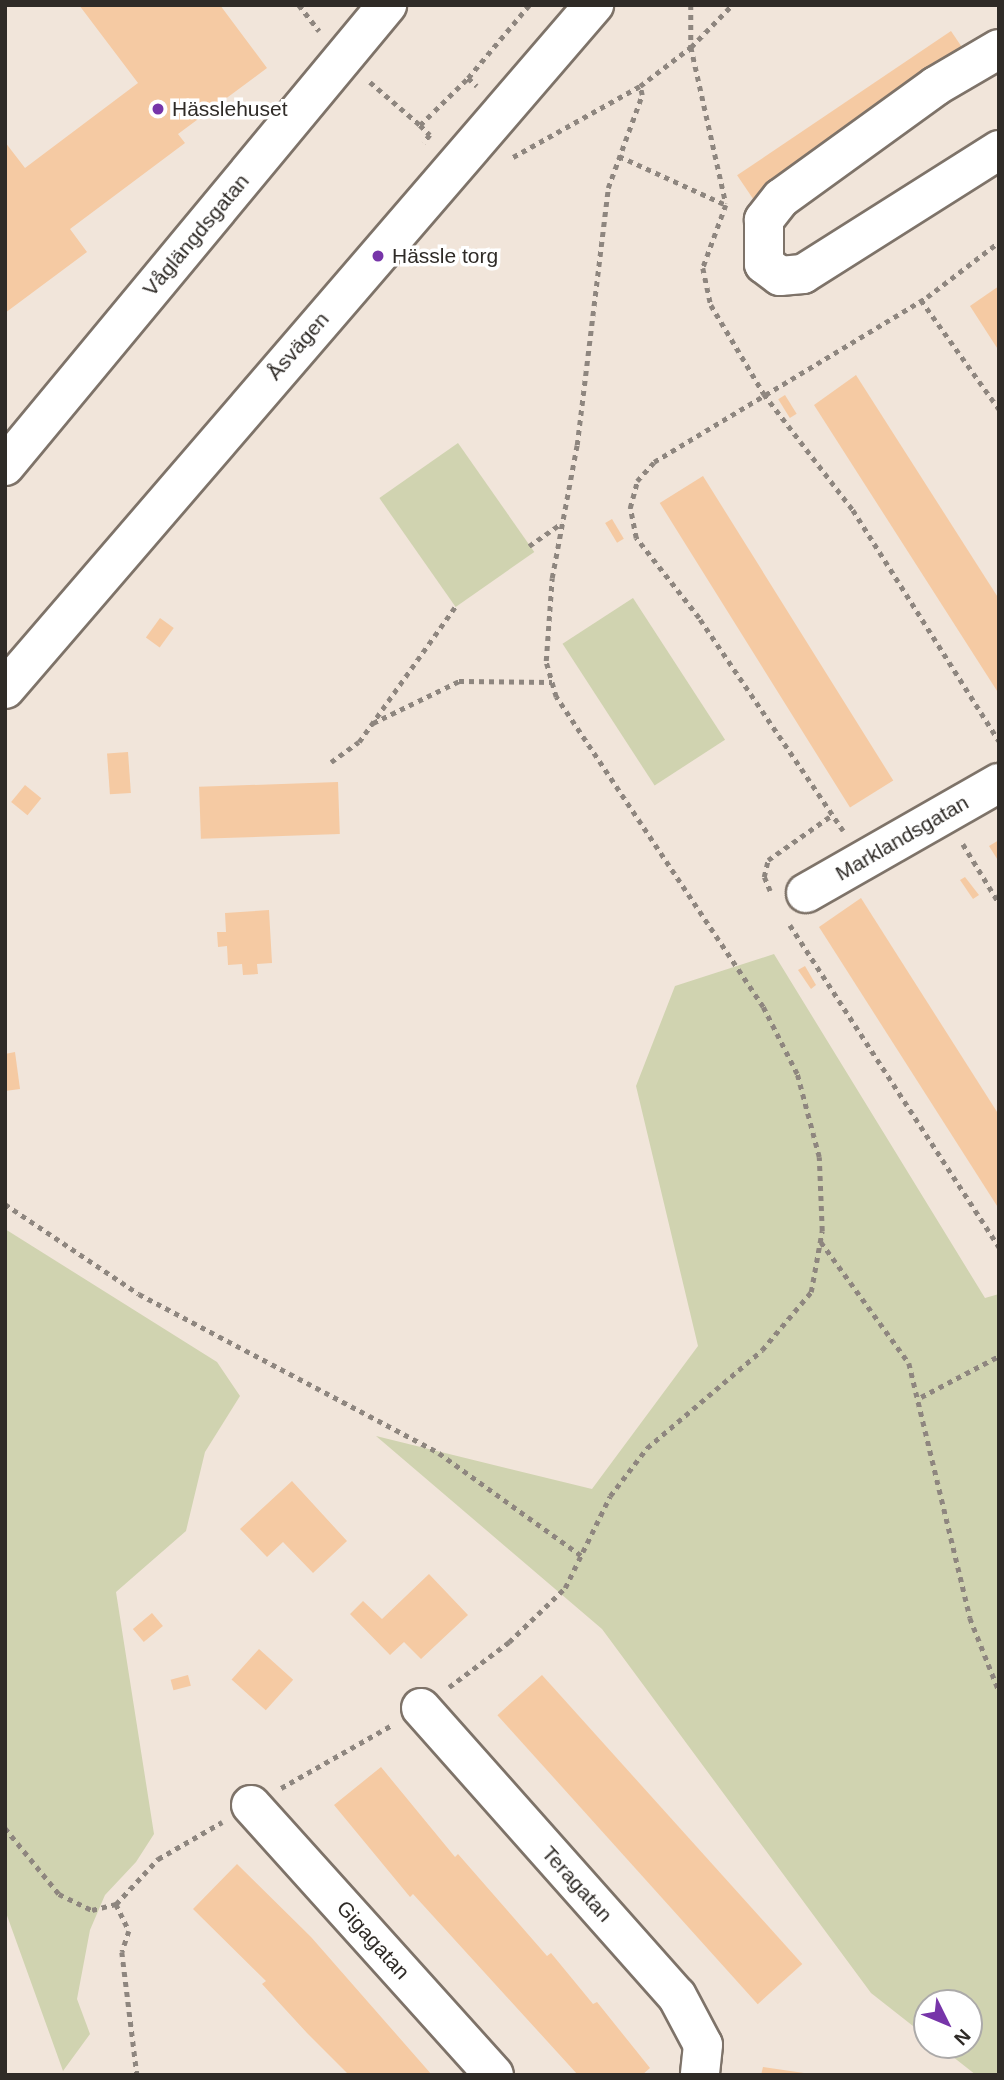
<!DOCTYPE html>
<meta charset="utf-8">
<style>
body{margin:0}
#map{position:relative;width:1004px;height:2080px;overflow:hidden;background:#f1e5da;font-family:Helvetica,sans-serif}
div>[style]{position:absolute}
.green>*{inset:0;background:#d0d3b0;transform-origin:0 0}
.building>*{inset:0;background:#f5caa3;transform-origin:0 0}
.path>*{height:4.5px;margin-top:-2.25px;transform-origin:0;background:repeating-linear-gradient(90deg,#8e867f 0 5px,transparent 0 10px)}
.roads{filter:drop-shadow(2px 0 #7e7369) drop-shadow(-2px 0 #7e7369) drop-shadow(0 2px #7e7369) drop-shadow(0 -2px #7e7369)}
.minor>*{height:38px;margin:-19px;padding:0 19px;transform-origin:19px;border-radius:19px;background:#fff}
.dots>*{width:19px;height:19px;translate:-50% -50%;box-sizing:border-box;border:4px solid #fff;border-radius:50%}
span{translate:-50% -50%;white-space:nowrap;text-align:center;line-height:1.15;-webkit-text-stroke:7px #fff;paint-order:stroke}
.poi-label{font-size:21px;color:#2f2b27}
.left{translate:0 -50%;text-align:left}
.street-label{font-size:21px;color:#2f2b27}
.frame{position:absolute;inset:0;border:7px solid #2f2b27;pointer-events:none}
.north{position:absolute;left:913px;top:1989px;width:70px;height:70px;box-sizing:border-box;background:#fff;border:2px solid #acaaa9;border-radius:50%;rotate:133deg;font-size:19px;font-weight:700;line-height:28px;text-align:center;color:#2f2b27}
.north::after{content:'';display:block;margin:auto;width:24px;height:32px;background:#7735a9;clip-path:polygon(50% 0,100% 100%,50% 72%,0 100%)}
</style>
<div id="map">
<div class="green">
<i style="left:458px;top:443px;width:133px;height:96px;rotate:55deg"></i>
<i style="left:633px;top:598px;width:169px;height:84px;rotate:57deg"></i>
<i style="clip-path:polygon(774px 954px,985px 1298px,999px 1294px,999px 2075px,976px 2075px,938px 2045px,969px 2045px,969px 2003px,927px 2003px,927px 2037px,871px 1993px,602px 1629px,376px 1436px,592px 1489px,698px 1346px,636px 1086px,675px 986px)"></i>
<i style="clip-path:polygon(5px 1229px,217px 1362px,240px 1396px,205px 1452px,186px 1531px,116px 1592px,154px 1834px,136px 1862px,105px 1895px,90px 1930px,77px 1999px,90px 2034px,63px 2071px,5px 1910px)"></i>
</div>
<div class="building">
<i style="clip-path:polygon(79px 5px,220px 5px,267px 68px,178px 134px,185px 143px,70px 229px,87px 252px,5px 313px,5px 142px,25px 168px,138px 83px)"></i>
<i style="left:951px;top:31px;width:29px;height:258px;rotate:56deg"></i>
<i style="clip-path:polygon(999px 286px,999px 351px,970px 306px)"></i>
<i style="clip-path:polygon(856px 375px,999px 599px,999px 694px,814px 405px)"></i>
<i style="left:785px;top:395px;width:22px;height:8px;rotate:58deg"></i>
<i style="left:703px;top:476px;width:359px;height:51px;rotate:58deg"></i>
<i style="left:612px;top:519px;width:23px;height:8px;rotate:59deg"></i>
<i style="left:160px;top:618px;width:17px;height:24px;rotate:36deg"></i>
<i style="left:128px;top:752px;width:41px;height:21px;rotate:86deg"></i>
<i style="left:338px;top:782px;width:52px;height:139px;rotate:88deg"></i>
<i style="left:25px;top:785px;width:21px;height:22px;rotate:39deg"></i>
<i style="clip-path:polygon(999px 840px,999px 862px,989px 846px)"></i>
<i style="clip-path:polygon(965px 877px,979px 895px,973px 899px,960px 880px)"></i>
<i style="clip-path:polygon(861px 898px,999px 1115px,999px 1209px,819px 927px)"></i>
<i style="clip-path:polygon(269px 910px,272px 963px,257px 964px,258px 974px,243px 975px,242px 964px,228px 965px,227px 946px,218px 947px,217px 932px,226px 932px,225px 913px)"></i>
<i style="clip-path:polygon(805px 966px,816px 985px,811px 989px,798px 970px)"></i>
<i style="clip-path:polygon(15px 1052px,20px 1089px,5px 1091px,5px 1054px)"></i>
<i style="clip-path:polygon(292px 1481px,347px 1541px,313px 1573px,283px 1542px,267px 1557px,240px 1529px)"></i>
<i style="clip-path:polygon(429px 1574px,468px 1615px,421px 1659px,404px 1642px,390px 1655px,350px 1614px,363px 1601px,382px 1619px)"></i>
<i style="left:152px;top:1613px;width:17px;height:25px;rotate:50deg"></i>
<i style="left:259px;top:1649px;width:46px;height:41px;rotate:42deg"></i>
<i style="left:188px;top:1675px;width:11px;height:18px;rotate:75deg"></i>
<i style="left:542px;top:1675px;width:389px;height:60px;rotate:48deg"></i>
<i style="clip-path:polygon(381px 1767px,455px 1857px,458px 1854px,547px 1956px,551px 1953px,593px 2004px,597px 2002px,650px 2068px,642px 2075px,578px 2075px,413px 1894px,410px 1897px,334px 1805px)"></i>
<i style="clip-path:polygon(237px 1864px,311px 1937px,432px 2075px,349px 2075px,307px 2033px,262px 1984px,266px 1981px,193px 1909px)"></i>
<i style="clip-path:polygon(763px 2067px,804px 2073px,804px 2075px,761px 2075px)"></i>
</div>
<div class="path">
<i style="left:299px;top:5px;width:33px;rotate:52deg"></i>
<i style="left:691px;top:5px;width:42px;rotate:90deg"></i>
<i style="left:691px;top:47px;width:160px;rotate:77.4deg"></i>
<i style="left:468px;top:78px;width:95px;rotate:-50.1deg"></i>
<i style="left:370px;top:82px;width:66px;rotate:40.7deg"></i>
<i style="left:420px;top:125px;width:67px;rotate:-44.4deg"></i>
<i style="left:468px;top:78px;width:12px;rotate:42deg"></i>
<i style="left:420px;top:125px;width:14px;rotate:45deg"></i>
<i style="left:430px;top:135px;width:10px;rotate:127deg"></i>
<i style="left:619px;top:156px;width:118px;rotate:24.6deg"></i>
<i style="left:726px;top:205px;width:67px;rotate:110.1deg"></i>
<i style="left:703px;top:268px;width:38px;rotate:78deg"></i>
<i style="left:711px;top:305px;width:104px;rotate:59.2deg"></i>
<i style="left:764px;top:394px;width:146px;rotate:52.5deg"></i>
<i style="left:853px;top:510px;width:273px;rotate:57.7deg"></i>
<i style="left:513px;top:157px;width:145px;rotate:-29.2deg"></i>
<i style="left:640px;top:86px;width:64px;rotate:-37.4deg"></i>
<i style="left:691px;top:47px;width:59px;rotate:-45.7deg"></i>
<i style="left:921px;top:300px;width:134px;rotate:54.4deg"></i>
<i style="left:529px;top:546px;width:40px;rotate:-34.9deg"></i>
<i style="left:373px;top:723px;width:96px;rotate:-26deg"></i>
<i style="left:459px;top:681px;width:93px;rotate:0.6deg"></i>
<i style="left:331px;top:762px;width:34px;rotate:-36deg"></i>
<i style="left:359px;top:742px;width:166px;rotate:-54.6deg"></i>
<i style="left:843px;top:831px;width:257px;rotate:-124.1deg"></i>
<i style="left:699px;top:618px;width:102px;rotate:-128.2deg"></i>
<i style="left:636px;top:538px;width:31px;rotate:-101deg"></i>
<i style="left:630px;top:508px;width:28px;rotate:-75deg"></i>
<i style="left:637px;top:481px;width:25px;rotate:-48deg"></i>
<i style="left:654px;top:462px;width:319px;rotate:-31.1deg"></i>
<i style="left:927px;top:297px;width:91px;rotate:-37.4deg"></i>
<i style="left:963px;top:844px;width:69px;rotate:58.6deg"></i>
<i style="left:770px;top:891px;width:15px;rotate:-113deg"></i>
<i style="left:764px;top:877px;width:17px;rotate:-77deg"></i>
<i style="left:768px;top:860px;width:78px;rotate:-35.1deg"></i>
<i style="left:790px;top:925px;width:384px;rotate:57deg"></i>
<i style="left:5px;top:1204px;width:161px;rotate:33.9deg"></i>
<i style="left:139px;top:1294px;width:340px;rotate:27.9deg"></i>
<i style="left:439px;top:1453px;width:178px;rotate:35.8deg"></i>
<i style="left:821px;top:1242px;width:150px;rotate:54deg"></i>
<i style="left:909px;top:1363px;width:262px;rotate:76.5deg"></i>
<i style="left:970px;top:1618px;width:79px;rotate:68.3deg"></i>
<i style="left:921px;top:1397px;width:88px;rotate:-27.7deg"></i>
<i style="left:449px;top:1687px;width:75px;rotate:-36.9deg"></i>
<i style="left:509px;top:1642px;width:78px;rotate:-44deg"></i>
<i style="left:565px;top:1588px;width:102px;rotate:-63.9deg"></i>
<i style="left:610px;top:1496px;width:61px;rotate:-52.4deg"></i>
<i style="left:647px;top:1448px;width:151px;rotate:-40.4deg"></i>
<i style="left:762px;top:1350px;width:76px;rotate:-49.8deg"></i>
<i style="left:811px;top:1292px;width:62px;rotate:-79.8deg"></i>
<i style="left:822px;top:1231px;width:74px;rotate:-92.3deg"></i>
<i style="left:819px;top:1157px;width:86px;rotate:-104.8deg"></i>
<i style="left:797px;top:1074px;width:75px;rotate:-116.9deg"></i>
<i style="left:763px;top:1007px;width:373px;rotate:-123.7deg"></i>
<i style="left:556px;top:697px;width:37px;rotate:-106deg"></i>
<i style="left:546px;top:661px;width:83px;rotate:-85.9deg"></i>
<i style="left:552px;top:578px;width:135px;rotate:-79.4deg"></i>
<i style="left:577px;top:445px;width:259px;rotate:-83.1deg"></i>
<i style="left:608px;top:188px;width:99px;rotate:-69.9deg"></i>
<i style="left:642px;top:95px;width:9px;rotate:-103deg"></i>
<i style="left:281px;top:1788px;width:128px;rotate:-29.6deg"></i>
<i style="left:5px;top:1828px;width:85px;rotate:50.7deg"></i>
<i style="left:59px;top:1894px;width:37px;rotate:26deg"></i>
<i style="left:92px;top:1910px;width:25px;rotate:-14deg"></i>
<i style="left:116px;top:1904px;width:62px;rotate:-47deg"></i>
<i style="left:158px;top:1859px;width:74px;rotate:-30deg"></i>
<i style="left:116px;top:1904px;width:30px;rotate:64deg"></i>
<i style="left:129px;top:1931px;width:22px;rotate:108deg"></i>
<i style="left:122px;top:1952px;width:124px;rotate:83deg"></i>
</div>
<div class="roads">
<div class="minor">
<i style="left:999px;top:49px;width:73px;rotate:149.6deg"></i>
<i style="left:936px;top:86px;width:191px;rotate:144.1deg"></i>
<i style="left:781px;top:198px;width:28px;rotate:128deg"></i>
<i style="left:764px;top:220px;width:44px;rotate:90deg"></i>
<i style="left:764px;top:264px;width:20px;rotate:37deg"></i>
<i style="left:780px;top:276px;width:23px;rotate:-5deg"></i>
<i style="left:803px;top:274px;width:232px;rotate:-32.3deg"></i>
<i style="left:5px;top:466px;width:599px;rotate:-50.35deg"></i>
<i style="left:5px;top:689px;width:903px;rotate:-49.27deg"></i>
<i style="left:806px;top:893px;width:222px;rotate:-29.7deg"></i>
<i style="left:421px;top:1708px;width:385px;rotate:48.4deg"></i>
<i style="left:677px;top:1996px;width:55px;rotate:62deg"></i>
<i style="left:703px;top:2045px;width:30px;rotate:96deg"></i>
<i style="left:251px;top:1805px;width:363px;rotate:48deg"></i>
</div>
</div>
<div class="dots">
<i style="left:158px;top:109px;background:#7735a9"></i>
<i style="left:378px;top:256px;background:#7735a9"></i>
</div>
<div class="poi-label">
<span class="left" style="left:172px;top:109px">Hässlehuset</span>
<span class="left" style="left:392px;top:256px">Hässle torg</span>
</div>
<div class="street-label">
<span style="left:196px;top:235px;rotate:-50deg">Våglängdsgatan</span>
<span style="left:298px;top:346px;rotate:-49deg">Åsvägen</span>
<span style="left:902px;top:838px;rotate:-30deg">Marklandsgatan</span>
<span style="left:577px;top:1884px;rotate:48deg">Teragatan</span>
<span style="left:373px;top:1940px;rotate:48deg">Gigagatan</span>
</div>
<div class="frame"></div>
<div class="north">N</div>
</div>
